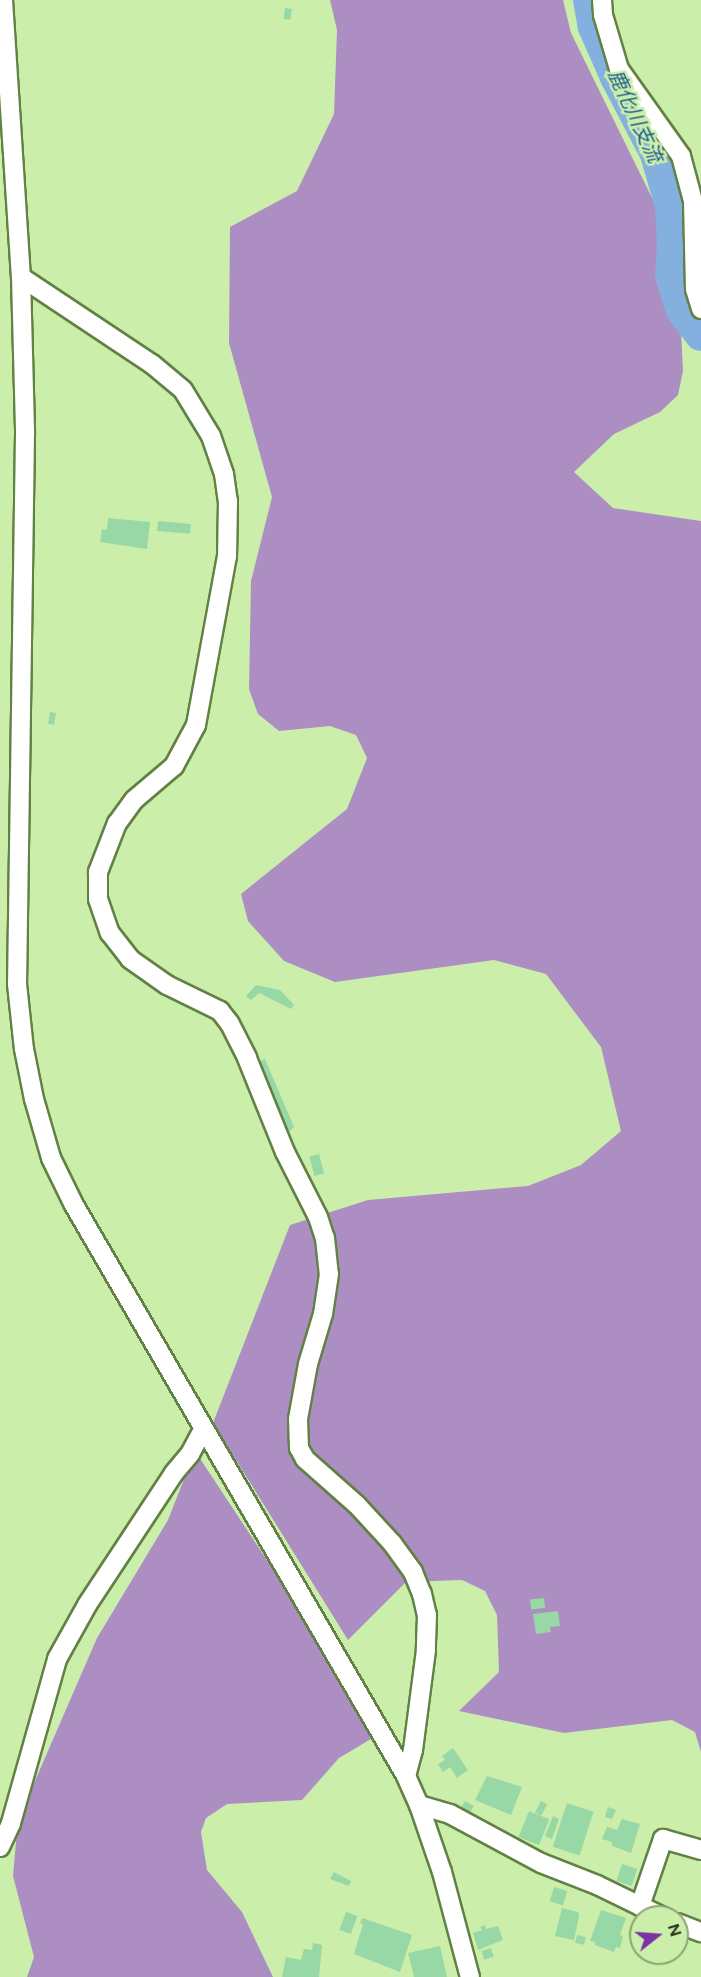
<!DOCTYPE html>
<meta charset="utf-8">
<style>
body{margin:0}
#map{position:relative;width:701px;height:1977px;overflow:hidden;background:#cbeeab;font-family:Figtree,"Noto Sans JP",sans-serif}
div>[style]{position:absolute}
.forest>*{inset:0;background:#ad8ec3}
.river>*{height:32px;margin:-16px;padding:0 16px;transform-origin:16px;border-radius:16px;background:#84b0df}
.building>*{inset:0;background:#98d7a6;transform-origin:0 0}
.roads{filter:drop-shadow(2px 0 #628144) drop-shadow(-2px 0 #628144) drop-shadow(0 2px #628144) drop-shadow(0 -2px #628144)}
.minor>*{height:18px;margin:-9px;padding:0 9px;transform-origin:9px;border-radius:9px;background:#fff}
span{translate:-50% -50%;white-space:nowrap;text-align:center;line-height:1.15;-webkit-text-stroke:5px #cbeeab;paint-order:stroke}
.water-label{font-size:20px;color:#1c5a94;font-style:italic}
.north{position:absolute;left:629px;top:1905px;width:60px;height:60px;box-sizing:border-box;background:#cbeeab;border:2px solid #8ba573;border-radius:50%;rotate:73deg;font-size:16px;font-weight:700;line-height:24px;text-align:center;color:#2b381e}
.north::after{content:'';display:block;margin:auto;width:21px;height:27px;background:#7c32a5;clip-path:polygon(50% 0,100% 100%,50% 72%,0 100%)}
</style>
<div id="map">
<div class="forest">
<i style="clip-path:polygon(330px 0,563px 0,571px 33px,656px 206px,679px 291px,683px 371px,678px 395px,660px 412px,614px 434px,574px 472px,613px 508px,701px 521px,701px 1752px,695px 1732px,672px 1720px,564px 1733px,459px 1711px,499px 1672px,497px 1615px,485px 1591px,462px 1580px,406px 1582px,348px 1640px,213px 1423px,290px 1225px,368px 1200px,528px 1186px,581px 1165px,621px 1131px,601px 1047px,546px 974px,494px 960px,335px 982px,284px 961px,248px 921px,241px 894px,347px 809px,367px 758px,356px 735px,330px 726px,279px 731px,258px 714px,249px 689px,251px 581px,272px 497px,229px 343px,230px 227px,297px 191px,334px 114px,337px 30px)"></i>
<i style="clip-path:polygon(195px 1451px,381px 1733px,339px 1758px,302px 1800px,227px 1804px,206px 1818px,201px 1832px,207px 1870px,242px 1912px,273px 1977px,27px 1977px,34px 1957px,13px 1876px,18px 1820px,97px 1638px,168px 1520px)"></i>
</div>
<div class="river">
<i style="left:589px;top:0;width:27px;rotate:80deg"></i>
<i style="left:594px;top:27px;width:55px;rotate:66.3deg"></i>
<i style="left:616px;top:77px;width:87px;rotate:62.5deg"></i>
<i style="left:656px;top:154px;width:54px;rotate:73.9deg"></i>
<i style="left:671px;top:206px;width:36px;rotate:87deg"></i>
<i style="left:673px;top:242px;width:33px;rotate:93deg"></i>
<i style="left:671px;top:275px;width:37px;rotate:73deg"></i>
<i style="left:682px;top:310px;width:31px;rotate:53deg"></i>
</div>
<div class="building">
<i style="left:285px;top:8px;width:7px;height:11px;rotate:8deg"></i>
<i style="clip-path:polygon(108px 518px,150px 522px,147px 549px,100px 542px,102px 529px,107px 530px)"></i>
<i style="left:158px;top:521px;width:33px;height:10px;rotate:5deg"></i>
<i style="left:50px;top:712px;width:6px;height:12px;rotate:9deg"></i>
<i style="clip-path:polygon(256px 985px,280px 990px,294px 1005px,291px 1009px,259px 993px,251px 1000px,246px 996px)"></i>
<i style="clip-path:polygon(265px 1059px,294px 1127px,285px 1135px,264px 1076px,259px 1067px,258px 1062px)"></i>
<i style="left:319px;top:1154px;width:20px;height:10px;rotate:75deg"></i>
<i style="left:544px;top:1598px;width:10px;height:14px;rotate:84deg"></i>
<i style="clip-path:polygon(558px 1611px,560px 1626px,550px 1627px,551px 1632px,536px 1634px,533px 1614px)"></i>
<i style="clip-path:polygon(453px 1748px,468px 1770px,457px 1778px,450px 1767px,443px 1772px,438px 1764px,445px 1760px,442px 1756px)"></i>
<i style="clip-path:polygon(487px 1776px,522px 1787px,511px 1815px,475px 1800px)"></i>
<i style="left:465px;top:1801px;width:10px;height:11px;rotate:29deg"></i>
<i style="left:541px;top:1801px;width:7px;height:13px;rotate:27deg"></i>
<i style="left:567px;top:1803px;width:28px;height:46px;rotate:18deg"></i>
<i style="clip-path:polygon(608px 1807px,616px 1810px,612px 1819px,605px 1817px)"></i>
<i style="left:529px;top:1811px;width:22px;height:28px;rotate:22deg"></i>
<i style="clip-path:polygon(553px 1816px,559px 1819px,552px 1839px,545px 1836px)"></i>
<i style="clip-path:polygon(622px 1819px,640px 1824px,631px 1853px,612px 1846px,612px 1842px,602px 1839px,607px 1827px,617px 1830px)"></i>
<i style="left:622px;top:1864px;width:16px;height:18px;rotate:18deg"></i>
<i style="clip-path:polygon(334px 1872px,351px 1881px,349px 1886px,330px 1879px)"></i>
<i style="left:554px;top:1887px;width:14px;height:15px;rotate:17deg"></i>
<i style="clip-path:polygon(562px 1908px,578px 1912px,579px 1916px,574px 1940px,555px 1936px)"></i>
<i style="clip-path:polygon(601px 1910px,626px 1918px,620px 1935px,623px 1936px,620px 1948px,616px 1947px,614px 1952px,595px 1945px,595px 1942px,590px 1941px)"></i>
<i style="left:346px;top:1912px;width:12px;height:19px;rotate:20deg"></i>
<i style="clip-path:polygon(362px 1918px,412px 1935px,400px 1972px,354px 1954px,363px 1924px,360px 1923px)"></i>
<i style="clip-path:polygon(485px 1925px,486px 1929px,498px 1926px,503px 1940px,478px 1950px,473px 1933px,482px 1930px,480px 1927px)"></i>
<i style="left:577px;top:1935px;width:9px;height:8px;rotate:13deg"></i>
<i style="clip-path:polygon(313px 1943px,322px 1945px,319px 1977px,282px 1977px,286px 1957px,301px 1960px,304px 1949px,312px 1950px)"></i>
<i style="clip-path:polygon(440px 1946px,447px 1977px,414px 1977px,408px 1953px)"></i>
<i style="left:491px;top:1948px;width:9px;height:10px;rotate:72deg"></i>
</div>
<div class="roads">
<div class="minor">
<i style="left:3px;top:0;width:278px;rotate:86.3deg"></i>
<i style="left:21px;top:277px;width:157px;rotate:88.5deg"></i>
<i style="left:25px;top:434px;width:550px;rotate:90.83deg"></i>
<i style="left:17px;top:984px;width:65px;rotate:83.9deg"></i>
<i style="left:24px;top:1049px;width:51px;rotate:78.7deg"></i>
<i style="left:34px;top:1099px;width:61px;rotate:73.9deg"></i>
<i style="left:51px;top:1158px;width:52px;rotate:63.9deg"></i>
<i style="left:74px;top:1205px;width:661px;rotate:59.82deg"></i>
<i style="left:406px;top:1776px;width:32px;rotate:66deg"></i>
<i style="left:419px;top:1805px;width:71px;rotate:71.1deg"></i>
<i style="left:442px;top:1872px;width:109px;rotate:75.1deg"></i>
<i style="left:602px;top:0;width:15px;rotate:86deg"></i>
<i style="left:603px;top:15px;width:56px;rotate:73.5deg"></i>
<i style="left:619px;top:69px;width:107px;rotate:54.5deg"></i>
<i style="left:681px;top:156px;width:47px;rotate:75.1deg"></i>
<i style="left:693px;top:201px;width:88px;rotate:88.7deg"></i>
<i style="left:695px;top:289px;width:21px;rotate:73deg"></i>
<i style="left:21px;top:277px;width:157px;rotate:33.6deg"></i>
<i style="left:152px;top:364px;width:40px;rotate:40deg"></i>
<i style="left:183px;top:390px;width:54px;rotate:58.7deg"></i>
<i style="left:211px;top:436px;width:40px;rotate:71.1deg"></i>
<i style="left:224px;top:474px;width:27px;rotate:82deg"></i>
<i style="left:228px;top:501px;width:55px;rotate:91deg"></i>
<i style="left:227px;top:556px;width:172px;rotate:100.4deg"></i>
<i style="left:196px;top:725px;width:47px;rotate:118.2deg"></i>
<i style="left:174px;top:766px;width:52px;rotate:139.6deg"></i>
<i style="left:134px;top:800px;width:29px;rotate:126deg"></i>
<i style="left:117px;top:823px;width:53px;rotate:111.2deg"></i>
<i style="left:98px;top:872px;width:27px;rotate:90deg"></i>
<i style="left:98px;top:899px;width:36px;rotate:71deg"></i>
<i style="left:110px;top:933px;width:33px;rotate:52deg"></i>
<i style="left:130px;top:959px;width:45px;rotate:35.1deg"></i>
<i style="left:167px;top:985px;width:59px;rotate:26.1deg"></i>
<i style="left:220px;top:1011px;width:16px;rotate:52deg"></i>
<i style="left:230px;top:1024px;width:38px;rotate:63deg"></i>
<i style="left:247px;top:1058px;width:101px;rotate:68deg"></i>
<i style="left:285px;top:1152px;width:73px;rotate:63.1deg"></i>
<i style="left:318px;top:1217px;width:22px;rotate:72deg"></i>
<i style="left:325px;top:1238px;width:36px;rotate:84deg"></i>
<i style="left:329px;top:1274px;width:40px;rotate:98.5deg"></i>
<i style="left:323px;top:1314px;width:52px;rotate:106.7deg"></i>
<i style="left:308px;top:1364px;width:56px;rotate:100.3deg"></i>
<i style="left:298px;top:1419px;width:29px;rotate:88deg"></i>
<i style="left:299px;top:1448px;width:13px;rotate:61deg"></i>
<i style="left:305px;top:1459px;width:69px;rotate:41.5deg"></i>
<i style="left:357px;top:1505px;width:52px;rotate:47.4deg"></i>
<i style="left:392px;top:1543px;width:36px;rotate:54deg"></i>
<i style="left:413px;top:1572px;width:24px;rotate:68deg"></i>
<i style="left:422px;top:1594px;width:22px;rotate:77deg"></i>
<i style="left:427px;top:1615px;width:35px;rotate:92deg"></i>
<i style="left:426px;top:1650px;width:101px;rotate:97.4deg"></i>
<i style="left:413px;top:1750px;width:27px;rotate:105deg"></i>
<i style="left:419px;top:1805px;width:32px;rotate:16deg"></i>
<i style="left:450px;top:1814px;width:103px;rotate:28.3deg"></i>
<i style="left:541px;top:1863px;width:60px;rotate:21.4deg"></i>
<i style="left:597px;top:1885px;width:73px;rotate:25.9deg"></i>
<i style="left:0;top:1847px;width:26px;rotate:-65deg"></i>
<i style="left:11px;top:1823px;width:170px;rotate:-74.3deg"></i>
<i style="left:57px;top:1659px;width:62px;rotate:-60.9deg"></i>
<i style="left:87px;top:1605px;width:158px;rotate:-56.6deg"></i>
<i style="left:174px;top:1473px;width:25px;rotate:-50deg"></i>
<i style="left:190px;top:1454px;width:27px;rotate:-62deg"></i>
<i style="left:640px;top:1906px;width:71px;rotate:-71.1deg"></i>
<i style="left:663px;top:1839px;width:40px;rotate:16deg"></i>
<i style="left:677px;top:1923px;width:26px;rotate:21deg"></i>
</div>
</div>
<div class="water-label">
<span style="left:635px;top:116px;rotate:65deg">鹿化川支流</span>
</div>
<div class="north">N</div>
</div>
